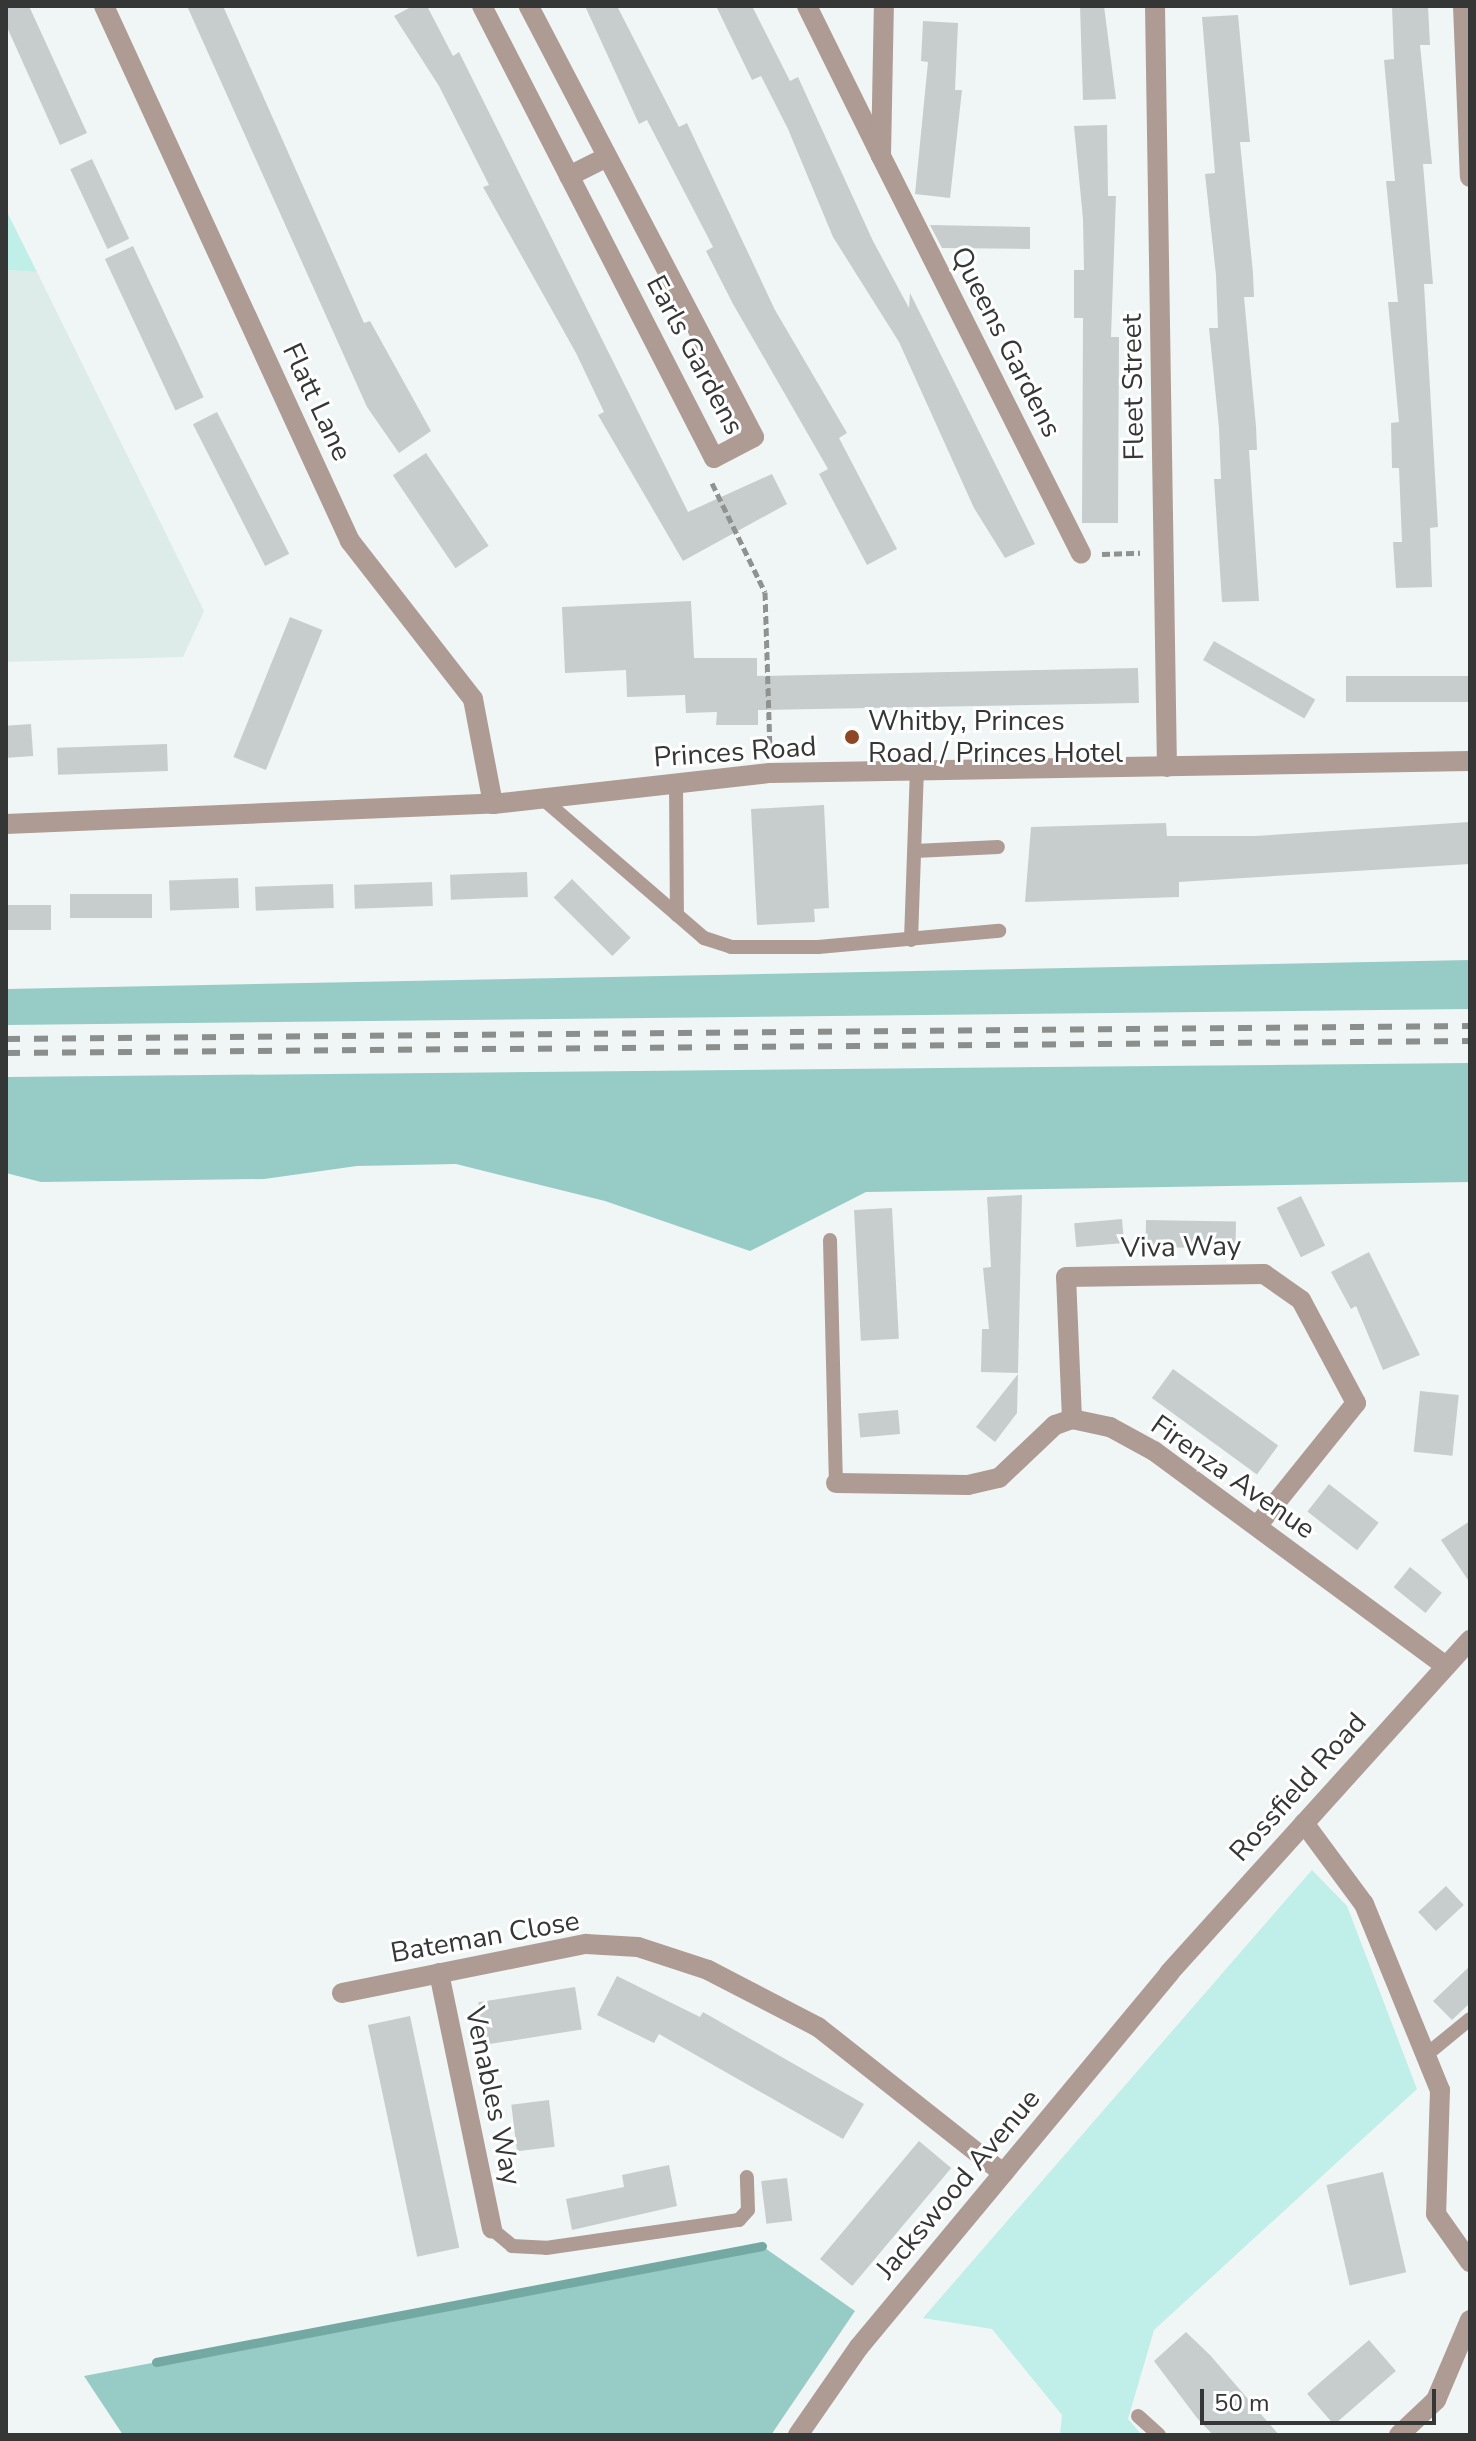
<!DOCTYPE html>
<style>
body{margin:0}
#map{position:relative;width:1476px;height:2441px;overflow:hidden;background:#f0f6f5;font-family:"Nunito Sans",sans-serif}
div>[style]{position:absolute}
.built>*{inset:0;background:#ddece9}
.green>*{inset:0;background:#c0eee8}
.forest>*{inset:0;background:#96ccc5}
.stream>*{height:9px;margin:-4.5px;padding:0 4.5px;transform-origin:4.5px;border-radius:4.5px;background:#74a9a3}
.building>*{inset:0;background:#c7cdcc;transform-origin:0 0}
.path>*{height:5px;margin-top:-2.5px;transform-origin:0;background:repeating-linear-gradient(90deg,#8e9291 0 8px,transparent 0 12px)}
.service>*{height:14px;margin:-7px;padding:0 7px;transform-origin:7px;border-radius:7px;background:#ae9b93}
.minor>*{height:20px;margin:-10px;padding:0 10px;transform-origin:10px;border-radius:10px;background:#ae9b93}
.rail>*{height:6px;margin-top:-3px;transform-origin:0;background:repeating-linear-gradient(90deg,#8a8e8d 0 14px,transparent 0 28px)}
.dots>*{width:22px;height:22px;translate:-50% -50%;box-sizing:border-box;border:4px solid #fff;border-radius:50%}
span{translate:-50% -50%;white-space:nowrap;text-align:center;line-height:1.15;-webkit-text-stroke:6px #fff;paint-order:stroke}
.street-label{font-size:28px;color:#343736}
.poi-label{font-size:28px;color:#343736}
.left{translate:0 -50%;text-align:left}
.frame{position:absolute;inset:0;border:8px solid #343736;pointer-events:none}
.scale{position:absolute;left:1200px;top:2389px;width:236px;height:36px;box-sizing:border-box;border:4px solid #343736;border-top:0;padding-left:10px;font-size:24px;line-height:28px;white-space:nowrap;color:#343736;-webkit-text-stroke:6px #fff;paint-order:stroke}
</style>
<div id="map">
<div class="built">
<i style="clip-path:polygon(6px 270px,37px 272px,204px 611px,183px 657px,6px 662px)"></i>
</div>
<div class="green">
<i style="clip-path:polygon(6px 210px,37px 272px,6px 270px)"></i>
<i style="clip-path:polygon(1312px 1870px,1347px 1906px,1417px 2089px,1154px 2330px,1128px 2419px,1142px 2435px,1060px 2435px,1062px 2415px,992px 2329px,923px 2318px)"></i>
</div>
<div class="forest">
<i style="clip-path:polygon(1470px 960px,1470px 1009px,6px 1025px,6px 989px)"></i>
<i style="clip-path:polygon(1470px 1063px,1470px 1182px,866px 1192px,750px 1251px,605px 1201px,456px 1164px,357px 1166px,264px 1179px,41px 1182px,6px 1173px,6px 1077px)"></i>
<i style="clip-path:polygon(762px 2246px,855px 2311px,771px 2435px,123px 2435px,84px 2376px)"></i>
</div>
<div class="stream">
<i style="left:156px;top:2362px;width:617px;rotate:-10.84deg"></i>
</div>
<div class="building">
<i style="clip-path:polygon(6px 6px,29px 6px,87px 133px,60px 145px,6px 25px)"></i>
<i style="clip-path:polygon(187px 6px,223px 6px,364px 323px,370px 321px,431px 431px,399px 453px,367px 407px)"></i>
<i style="clip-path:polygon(413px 6px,427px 6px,453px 56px,459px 52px,688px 512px,772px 474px,787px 504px,683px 561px,598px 415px,604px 412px,576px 353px,483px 187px,489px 185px,439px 86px,394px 16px)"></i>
<i style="clip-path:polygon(585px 6px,617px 6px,679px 127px,687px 123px,775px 310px,847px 433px,839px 438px,897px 549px,867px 565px,819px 474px,828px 469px,733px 304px,706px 251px,713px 247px,647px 120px,639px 124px)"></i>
<i style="clip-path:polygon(716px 6px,752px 6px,790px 81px,798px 77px,873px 241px,909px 308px,910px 293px,1035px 544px,1005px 558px,974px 508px,899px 342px,833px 237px,788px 129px,761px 76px,752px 80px)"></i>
<i style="clip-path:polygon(1080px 6px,1104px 6px,1116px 99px,1083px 100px)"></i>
<i style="clip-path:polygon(1392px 6px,1428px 6px,1430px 45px,1420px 45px,1432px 164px,1423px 164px,1433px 284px,1424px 284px,1438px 527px,1430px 528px,1432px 587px,1396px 588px,1393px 542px,1402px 542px,1399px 468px,1392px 468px,1391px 423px,1399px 422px,1388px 302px,1398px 302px,1386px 181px,1395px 181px,1384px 60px,1394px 59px)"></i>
<i style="clip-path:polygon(1238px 15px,1250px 142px,1240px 142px,1253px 273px,1254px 297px,1244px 297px,1256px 426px,1257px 450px,1249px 450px,1259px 601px,1222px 602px,1214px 479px,1221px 479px,1219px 428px,1209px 328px,1218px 328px,1216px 275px,1205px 174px,1215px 173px,1202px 17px)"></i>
<i style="clip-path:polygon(923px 21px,958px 23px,955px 90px,962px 90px,950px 198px,915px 194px,928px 62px,921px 61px)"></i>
<i style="clip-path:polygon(1107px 125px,1108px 196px,1116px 196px,1111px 337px,1119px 337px,1118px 523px,1082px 523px,1083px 318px,1074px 318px,1074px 270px,1084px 270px,1083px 219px,1074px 126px)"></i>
<i style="left:92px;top:159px;width:88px;height:24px;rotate:65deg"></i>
<i style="clip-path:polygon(930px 225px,1030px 227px,1030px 249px,942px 248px)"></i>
<i style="left:133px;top:246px;width:167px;height:31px;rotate:65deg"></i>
<i style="left:217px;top:412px;width:159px;height:27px;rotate:63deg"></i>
<i style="left:426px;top:453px;width:112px;height:40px;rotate:56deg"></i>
<i style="clip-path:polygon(691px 601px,694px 658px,757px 658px,757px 676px,1138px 668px,1139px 703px,758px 710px,758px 725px,716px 725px,717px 712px,686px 713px,685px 695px,627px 697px,626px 670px,565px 673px,562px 607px)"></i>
<i style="left:290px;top:617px;width:35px;height:151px;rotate:22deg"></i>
<i style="left:1214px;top:641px;width:117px;height:22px;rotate:30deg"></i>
<i style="left:1470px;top:676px;width:26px;height:124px;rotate:90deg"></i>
<i style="left:31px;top:724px;width:32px;height:25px;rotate:86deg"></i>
<i style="left:167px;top:744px;width:27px;height:110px;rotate:88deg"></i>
<i style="clip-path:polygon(824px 805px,829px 908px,814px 909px,815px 922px,757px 925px,751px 809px)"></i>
<i style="clip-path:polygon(1470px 822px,1470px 864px,1179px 882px,1179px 897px,1025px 902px,1031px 827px,1166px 823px,1167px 836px,1255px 836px)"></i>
<i style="left:527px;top:872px;width:25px;height:77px;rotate:88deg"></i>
<i style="left:238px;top:878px;width:30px;height:69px;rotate:88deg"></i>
<i style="left:572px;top:879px;width:83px;height:26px;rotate:45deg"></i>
<i style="left:432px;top:882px;width:24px;height:78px;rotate:88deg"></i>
<i style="left:333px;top:884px;width:24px;height:78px;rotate:88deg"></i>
<i style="left:152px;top:894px;width:24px;height:82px;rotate:90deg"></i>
<i style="left:6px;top:905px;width:45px;height:25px"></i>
<i style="clip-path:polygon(1022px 1195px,1018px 1373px,981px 1372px,982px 1329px,989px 1329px,983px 1268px,991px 1267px,987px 1197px)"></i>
<i style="left:1301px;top:1196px;width:55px;height:27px;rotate:64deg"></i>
<i style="left:892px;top:1208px;width:131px;height:38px;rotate:87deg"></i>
<i style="left:1122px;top:1219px;width:24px;height:48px;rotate:85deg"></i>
<i style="left:1146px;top:1220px;width:90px;height:27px;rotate:1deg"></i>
<i style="clip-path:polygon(1369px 1252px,1420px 1355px,1383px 1370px,1356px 1306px,1351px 1309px,1331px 1272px)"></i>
<i style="left:1173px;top:1369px;width:130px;height:36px;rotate:36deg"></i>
<i style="clip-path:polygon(1018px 1374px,1017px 1413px,995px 1442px,976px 1427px)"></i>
<i style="left:1420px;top:1391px;width:39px;height:61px;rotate:6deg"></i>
<i style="left:898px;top:1410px;width:24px;height:40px;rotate:85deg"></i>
<i style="left:1329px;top:1484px;width:63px;height:35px;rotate:38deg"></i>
<i style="clip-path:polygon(1470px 1521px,1470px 1583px,1441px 1540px)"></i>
<i style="left:1410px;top:1567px;width:41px;height:26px;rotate:39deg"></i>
<i style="left:1446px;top:1886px;width:26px;height:38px;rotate:47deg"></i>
<i style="clip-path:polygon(1470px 1966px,1470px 2003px,1452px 2020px,1433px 2001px)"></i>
<i style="clip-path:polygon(617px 1976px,700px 2017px,703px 2012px,864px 2104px,843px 2139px,659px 2034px,654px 2043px,597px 2015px)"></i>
<i style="left:575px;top:1987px;width:43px;height:98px;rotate:81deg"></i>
<i style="left:410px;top:2016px;width:237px;height:43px;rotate:78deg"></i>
<i style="left:549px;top:2100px;width:47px;height:38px;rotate:83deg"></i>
<i style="left:919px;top:2141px;width:42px;height:154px;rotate:40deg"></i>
<i style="clip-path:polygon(669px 2165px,677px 2206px,572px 2230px,566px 2199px,624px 2187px,622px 2175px)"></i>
<i style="left:1383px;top:2172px;width:103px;height:58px;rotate:77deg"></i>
<i style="left:787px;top:2178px;width:43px;height:26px;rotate:83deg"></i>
<i style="clip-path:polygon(1186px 2332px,1210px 2355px,1279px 2435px,1213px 2435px,1197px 2418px,1154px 2361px)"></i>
<i style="left:1369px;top:2340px;width:41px;height:82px;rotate:49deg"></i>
</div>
<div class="path">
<i style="left:712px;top:483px;width:121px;rotate:64.1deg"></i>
<i style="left:765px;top:592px;width:157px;rotate:88.2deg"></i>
<i style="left:1102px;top:554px;width:38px;rotate:-2deg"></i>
</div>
<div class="service">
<i style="left:676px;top:782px;width:133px;rotate:89.6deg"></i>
<i style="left:543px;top:799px;width:213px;rotate:40.8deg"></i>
<i style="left:704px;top:938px;width:28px;rotate:18deg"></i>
<i style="left:731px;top:947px;width:87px"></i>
<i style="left:818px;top:947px;width:182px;rotate:-5.1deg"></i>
<i style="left:915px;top:851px;width:83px;rotate:-2.8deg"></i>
<i style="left:911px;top:940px;width:169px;rotate:-88deg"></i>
<i style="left:830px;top:1240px;width:243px;rotate:88.6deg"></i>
<i style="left:1426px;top:2055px;width:57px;rotate:-39.3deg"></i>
<i style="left:492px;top:2229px;width:26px;rotate:40deg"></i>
<i style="left:512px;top:2246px;width:34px;rotate:3deg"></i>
<i style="left:546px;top:2248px;width:195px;rotate:-8.3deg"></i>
<i style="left:739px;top:2220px;width:13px;rotate:-48deg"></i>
<i style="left:748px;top:2210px;width:33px;rotate:-92deg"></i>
<i style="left:1138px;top:2416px;width:28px;rotate:42deg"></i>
</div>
<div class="minor">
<i style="left:104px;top:6px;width:589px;rotate:65.31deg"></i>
<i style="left:350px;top:541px;width:200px;rotate:52.1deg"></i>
<i style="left:473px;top:699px;width:107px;rotate:79.2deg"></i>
<i style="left:482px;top:6px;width:508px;rotate:62.83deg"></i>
<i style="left:714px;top:458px;width:45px;rotate:-27.7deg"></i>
<i style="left:754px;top:437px;width:486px;rotate:-117.6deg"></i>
<i style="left:807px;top:6px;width:167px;rotate:63.7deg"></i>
<i style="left:881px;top:156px;width:150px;rotate:-88.9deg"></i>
<i style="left:1155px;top:6px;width:761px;rotate:89.1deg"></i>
<i style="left:1463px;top:6px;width:171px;rotate:87.7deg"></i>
<i style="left:881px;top:156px;width:445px;rotate:63.3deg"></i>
<i style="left:569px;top:176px;width:42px;rotate:-26.6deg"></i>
<i style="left:6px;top:824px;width:487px;rotate:-2.4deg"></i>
<i style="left:493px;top:804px;width:279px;rotate:-6.4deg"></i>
<i style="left:770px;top:773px;width:700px;rotate:-0.98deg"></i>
<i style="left:1072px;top:1419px;width:142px;rotate:-92.4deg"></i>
<i style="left:1066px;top:1277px;width:198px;rotate:-0.9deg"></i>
<i style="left:1264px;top:1274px;width:45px;rotate:35.1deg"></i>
<i style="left:1301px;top:1300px;width:117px;rotate:61.9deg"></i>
<i style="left:1356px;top:1403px;width:158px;rotate:128.8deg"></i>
<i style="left:836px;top:1483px;width:132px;rotate:0.9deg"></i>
<i style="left:968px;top:1485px;width:32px;rotate:-13deg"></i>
<i style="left:999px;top:1478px;width:77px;rotate:-43.4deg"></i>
<i style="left:1055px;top:1425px;width:18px;rotate:-19deg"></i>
<i style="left:1072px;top:1419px;width:39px;rotate:12deg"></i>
<i style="left:1110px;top:1427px;width:50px;rotate:28.6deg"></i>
<i style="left:1154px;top:1451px;width:363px;rotate:36.4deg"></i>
<i style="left:1304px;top:1823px;width:101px;rotate:53.5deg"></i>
<i style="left:1364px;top:1904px;width:201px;rotate:67.8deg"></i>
<i style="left:1440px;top:2090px;width:124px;rotate:91.8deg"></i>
<i style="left:1436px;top:2214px;width:59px;rotate:54.7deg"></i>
<i style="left:439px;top:1973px;width:261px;rotate:78.3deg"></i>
<i style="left:342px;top:1993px;width:249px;rotate:-11.4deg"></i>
<i style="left:586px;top:1944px;width:52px;rotate:3.3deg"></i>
<i style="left:638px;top:1947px;width:74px;rotate:18.2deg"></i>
<i style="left:708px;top:1970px;width:124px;rotate:27.4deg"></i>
<i style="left:818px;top:2027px;width:236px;rotate:38.3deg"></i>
<i style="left:798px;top:2435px;width:107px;rotate:-55.3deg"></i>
<i style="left:859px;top:2347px;width:486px;rotate:-50.3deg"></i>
<i style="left:1169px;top:1973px;width:449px;rotate:-47.9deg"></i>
<i style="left:1399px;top:2435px;width:51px;rotate:-43.4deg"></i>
<i style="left:1436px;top:2400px;width:87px;rotate:-67deg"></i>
</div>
<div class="rail">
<i style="left:6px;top:1039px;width:1464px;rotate:-0.51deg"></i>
<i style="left:6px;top:1053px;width:1464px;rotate:-0.47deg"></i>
</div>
<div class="dots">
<i style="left:852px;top:737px;background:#8e4625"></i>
</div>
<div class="street-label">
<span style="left:1006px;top:342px;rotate:63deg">Queens Gardens</span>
<span style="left:695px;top:355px;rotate:62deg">Earls Gardens</span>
<span style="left:1133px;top:387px;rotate:-91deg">Fleet Street</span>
<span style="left:317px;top:402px;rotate:65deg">Flatt Lane</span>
<span style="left:735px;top:752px;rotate:-4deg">Princes Road</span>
<span style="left:1181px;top:1247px;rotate:-1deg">Viva Way</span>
<span style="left:1233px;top:1477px;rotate:35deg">Firenza Avenue</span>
<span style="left:1298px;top:1787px;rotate:-48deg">Rossfield Road</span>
<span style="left:485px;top:1937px;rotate:-10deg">Bateman Close</span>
<span style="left:493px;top:2096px;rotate:78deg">Venables Way</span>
<span style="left:958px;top:2184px;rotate:-50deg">Jackswood Avenue</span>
</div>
<div class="poi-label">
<span class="left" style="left:868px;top:737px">Whitby, Princes<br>Road / Princes Hotel</span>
</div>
<div class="frame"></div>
<div class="scale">50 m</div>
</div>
